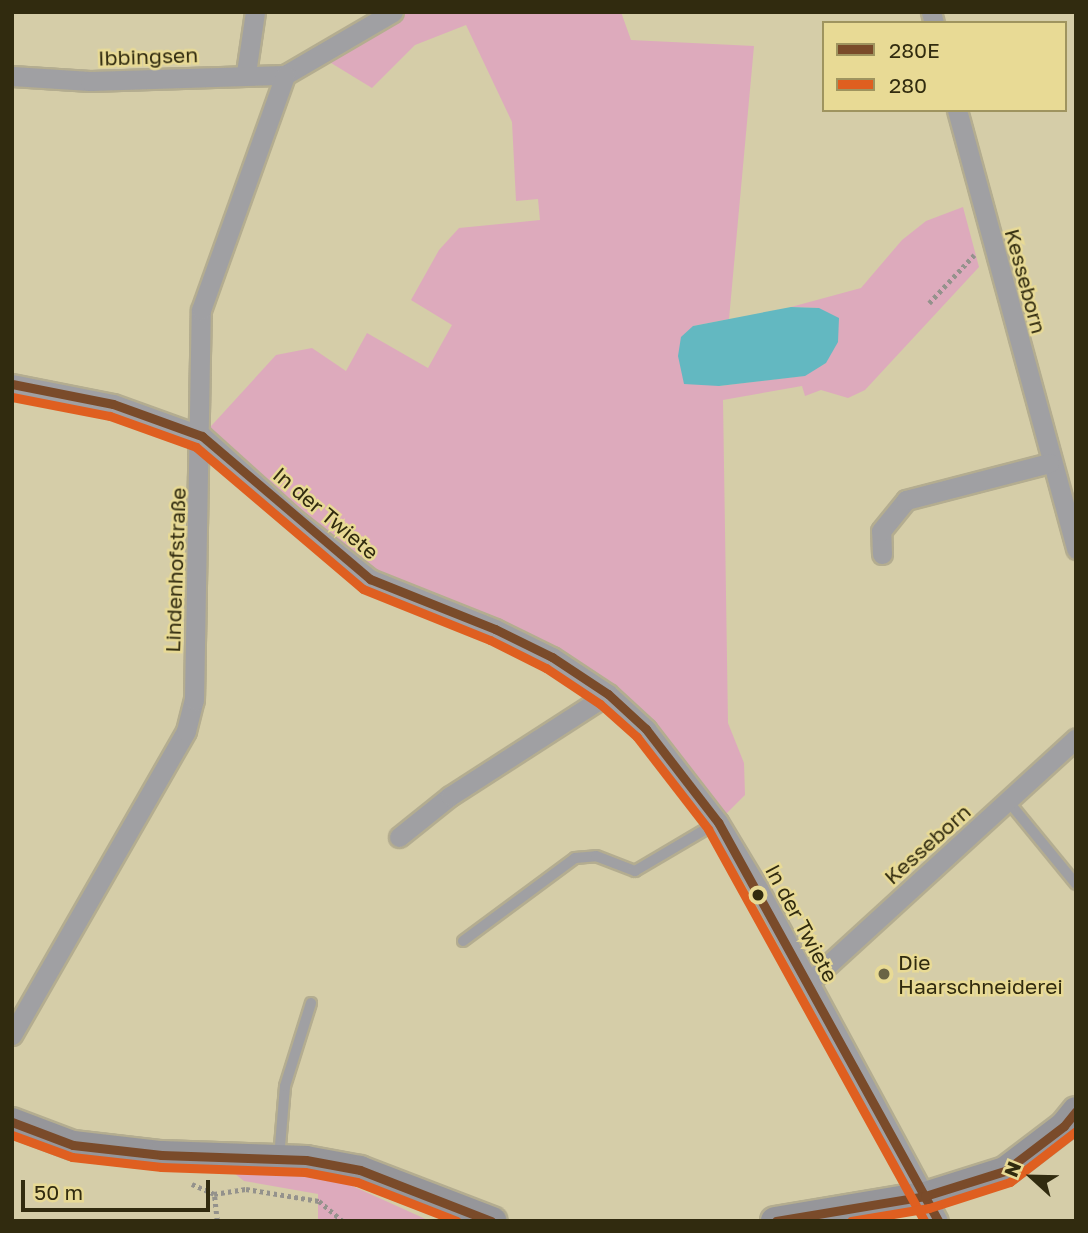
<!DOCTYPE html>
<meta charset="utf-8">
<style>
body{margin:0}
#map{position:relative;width:1088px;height:1233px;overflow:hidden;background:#d5cda8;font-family:"Golos Text",sans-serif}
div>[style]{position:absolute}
.green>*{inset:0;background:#ddaabc}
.water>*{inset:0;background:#63b8c1}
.path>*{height:4.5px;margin-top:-2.25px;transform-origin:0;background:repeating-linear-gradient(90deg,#94928c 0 3.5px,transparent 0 7px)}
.roads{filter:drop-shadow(2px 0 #b4ad90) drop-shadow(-2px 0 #b4ad90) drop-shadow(0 2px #b4ad90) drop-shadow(0 -2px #b4ad90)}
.service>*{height:10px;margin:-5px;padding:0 5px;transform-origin:5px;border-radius:5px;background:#a0a0a3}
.minor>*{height:19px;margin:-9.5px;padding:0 9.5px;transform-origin:9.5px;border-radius:9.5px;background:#a0a0a3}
.secondary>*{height:28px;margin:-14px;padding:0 14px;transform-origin:14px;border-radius:14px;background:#96969a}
.bus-1>*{height:9px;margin:-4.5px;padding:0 4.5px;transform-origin:4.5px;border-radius:4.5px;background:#7a4b2a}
.bus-2>*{height:9px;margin:-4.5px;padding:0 4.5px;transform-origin:4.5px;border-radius:4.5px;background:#df5f20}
.dots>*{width:19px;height:19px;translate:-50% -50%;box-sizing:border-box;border:4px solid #e8da95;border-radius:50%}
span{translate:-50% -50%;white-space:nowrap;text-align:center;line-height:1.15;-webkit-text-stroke:5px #e8da95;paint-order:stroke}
.street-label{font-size:21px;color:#312b0f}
.poi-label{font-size:21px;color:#312b0f}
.left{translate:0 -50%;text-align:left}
.frame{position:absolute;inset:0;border:14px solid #312b0f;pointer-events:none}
.legend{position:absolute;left:822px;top:21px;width:245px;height:91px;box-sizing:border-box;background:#e8da95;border:2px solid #9f945f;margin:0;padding:9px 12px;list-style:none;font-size:21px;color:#312b0f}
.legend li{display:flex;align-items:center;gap:14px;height:35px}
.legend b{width:35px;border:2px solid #9f945f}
.north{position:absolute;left:997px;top:1142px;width:70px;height:70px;-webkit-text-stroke:5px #e8da95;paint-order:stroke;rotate:292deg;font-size:19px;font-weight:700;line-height:28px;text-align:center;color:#312b0f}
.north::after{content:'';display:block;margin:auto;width:24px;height:32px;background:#312b0f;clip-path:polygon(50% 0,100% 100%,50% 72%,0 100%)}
.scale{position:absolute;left:21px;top:1180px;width:189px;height:32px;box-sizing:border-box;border:4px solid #312b0f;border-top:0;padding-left:9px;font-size:21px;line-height:24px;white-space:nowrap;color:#312b0f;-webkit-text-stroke:5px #e8da95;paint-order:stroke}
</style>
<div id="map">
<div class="green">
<i style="clip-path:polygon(393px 12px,621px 12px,631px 40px,754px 46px,729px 319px,693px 326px,719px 386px,802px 376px,826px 363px,819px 308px,791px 307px,861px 288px,902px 240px,926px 221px,963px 207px,979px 267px,865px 390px,848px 398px,821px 390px,805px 396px,802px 386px,723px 400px,728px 723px,744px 763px,745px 795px,718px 822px,608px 694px,370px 579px,202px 436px,276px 355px,312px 348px,346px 371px,367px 333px,428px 368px,452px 325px,411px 300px,439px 250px,459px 228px,540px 220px,538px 199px,516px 201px,512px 122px,466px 25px,415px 45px,372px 88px,318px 55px)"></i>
<i style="clip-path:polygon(263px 1167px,311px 1172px,348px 1184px,430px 1221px,318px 1221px,318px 1194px,244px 1181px,234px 1173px)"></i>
</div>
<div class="water">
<i style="clip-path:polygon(791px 307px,819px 308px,839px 318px,838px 342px,826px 363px,805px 376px,719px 386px,684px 384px,678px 356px,681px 337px,693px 326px)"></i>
</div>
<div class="path">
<i style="left:929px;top:303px;width:66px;rotate:-46.8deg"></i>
<i style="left:192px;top:1184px;width:24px;rotate:24deg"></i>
<i style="left:217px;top:1221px;width:27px;rotate:-96deg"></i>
<i style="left:214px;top:1194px;width:32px;rotate:-9deg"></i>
<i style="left:246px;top:1189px;width:74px;rotate:9.3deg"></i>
<i style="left:319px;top:1201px;width:31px;rotate:40deg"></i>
</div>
<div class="roads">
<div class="service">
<i style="left:1008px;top:801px;width:107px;rotate:50.7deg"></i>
<i style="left:463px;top:941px;width:139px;rotate:-36.5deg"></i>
<i style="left:575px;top:858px;width:21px;rotate:-5deg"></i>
<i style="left:596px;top:856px;width:42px;rotate:21deg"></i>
<i style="left:635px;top:871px;width:96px;rotate:-30.6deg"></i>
<i style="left:279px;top:1158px;width:72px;rotate:-85.2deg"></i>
<i style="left:285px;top:1086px;width:87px;rotate:-72.6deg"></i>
</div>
<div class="minor">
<i style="left:931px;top:12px;width:11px;rotate:75deg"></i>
<i style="left:246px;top:73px;width:62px;rotate:-81.6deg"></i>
<i style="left:285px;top:75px;width:125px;rotate:-30.3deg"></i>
<i style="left:12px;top:76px;width:78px;rotate:3.7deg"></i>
<i style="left:90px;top:81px;width:195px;rotate:-1.8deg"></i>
<i style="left:957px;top:110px;width:455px;rotate:74.8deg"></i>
<i style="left:12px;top:384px;width:103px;rotate:11.2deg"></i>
<i style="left:113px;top:404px;width:95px;rotate:19.8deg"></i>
<i style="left:202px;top:436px;width:122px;rotate:42deg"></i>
<i style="left:293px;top:518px;width:98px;rotate:38.4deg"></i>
<i style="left:370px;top:579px;width:135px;rotate:21.8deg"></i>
<i style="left:495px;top:629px;width:64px;rotate:26.2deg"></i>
<i style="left:552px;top:657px;width:67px;rotate:33.5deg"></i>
<i style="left:608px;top:694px;width:52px;rotate:42.6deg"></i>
<i style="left:646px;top:729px;width:118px;rotate:52.3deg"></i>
<i style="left:718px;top:822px;width:79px;rotate:58.9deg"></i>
<i style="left:759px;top:890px;width:376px;rotate:61.6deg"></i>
<i style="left:882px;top:554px;width:23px;rotate:-92deg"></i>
<i style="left:881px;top:531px;width:40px;rotate:-51deg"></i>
<i style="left:906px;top:500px;width:148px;rotate:-14.5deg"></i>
<i style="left:399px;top:837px;width:65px;rotate:-38.8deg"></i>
<i style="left:450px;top:796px;width:188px;rotate:-32.8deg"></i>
<i style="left:808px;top:983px;width:363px;rotate:-42.4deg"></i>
<i style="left:12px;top:1035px;width:350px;rotate:-60.2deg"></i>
<i style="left:186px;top:731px;width:32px;rotate:-76deg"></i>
<i style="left:194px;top:700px;width:390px;rotate:-89deg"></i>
<i style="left:201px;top:310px;width:250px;rotate:-70.3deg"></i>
</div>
<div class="secondary">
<i style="left:12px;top:1122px;width:65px;rotate:20.7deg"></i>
<i style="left:73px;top:1145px;width:89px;rotate:6.5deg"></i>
<i style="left:161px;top:1155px;width:145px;rotate:2deg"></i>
<i style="left:306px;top:1160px;width:55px;rotate:10.5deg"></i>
<i style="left:360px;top:1170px;width:142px;rotate:21.1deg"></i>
<i style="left:775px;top:1221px;width:152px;rotate:-9.5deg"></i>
<i style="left:925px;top:1196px;width:84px;rotate:-17.4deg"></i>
<i style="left:1005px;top:1171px;width:74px;rotate:-37.3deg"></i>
<i style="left:1064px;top:1126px;width:19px;rotate:-51deg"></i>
</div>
</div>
<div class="bus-1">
<i style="left:12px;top:384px;width:103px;rotate:11.2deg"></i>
<i style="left:113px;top:404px;width:95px;rotate:19.8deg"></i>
<i style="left:202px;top:436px;width:221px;rotate:40.4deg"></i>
<i style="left:370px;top:579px;width:135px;rotate:21.8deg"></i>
<i style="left:495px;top:629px;width:64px;rotate:26.2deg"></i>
<i style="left:552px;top:657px;width:67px;rotate:33.5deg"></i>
<i style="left:608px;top:694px;width:52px;rotate:42.6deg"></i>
<i style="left:646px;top:729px;width:118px;rotate:52.3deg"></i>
<i style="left:718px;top:822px;width:456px;rotate:61.1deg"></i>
<i style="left:12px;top:1122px;width:65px;rotate:20.7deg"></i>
<i style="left:73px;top:1145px;width:89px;rotate:6.5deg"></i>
<i style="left:161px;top:1155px;width:145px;rotate:2deg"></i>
<i style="left:306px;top:1160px;width:55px;rotate:10.5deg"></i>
<i style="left:360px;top:1170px;width:141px;rotate:21.3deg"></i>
<i style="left:776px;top:1221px;width:151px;rotate:-9.5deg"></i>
<i style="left:925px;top:1196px;width:84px;rotate:-17.4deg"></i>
<i style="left:1005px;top:1171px;width:74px;rotate:-37.3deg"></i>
<i style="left:1064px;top:1126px;width:19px;rotate:-51deg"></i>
</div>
<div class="bus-2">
<i style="left:12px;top:397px;width:100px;rotate:11deg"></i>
<i style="left:110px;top:416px;width:91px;rotate:19.8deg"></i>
<i style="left:196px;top:447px;width:219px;rotate:40.4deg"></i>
<i style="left:363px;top:589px;width:137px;rotate:21.9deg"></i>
<i style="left:490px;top:640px;width:63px;rotate:26.6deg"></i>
<i style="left:546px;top:668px;width:65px;rotate:33.7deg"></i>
<i style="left:600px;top:704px;width:50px;rotate:41.7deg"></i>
<i style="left:637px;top:737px;width:116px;rotate:52.3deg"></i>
<i style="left:708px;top:829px;width:448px;rotate:61.1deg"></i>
<i style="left:12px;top:1135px;width:64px;rotate:20.1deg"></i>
<i style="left:72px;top:1157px;width:90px;rotate:6.4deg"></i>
<i style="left:161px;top:1167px;width:144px;rotate:2deg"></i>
<i style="left:305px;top:1172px;width:53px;rotate:10.9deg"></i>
<i style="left:357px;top:1182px;width:107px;rotate:21.3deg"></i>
<i style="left:851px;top:1221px;width:79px;rotate:-9.5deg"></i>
<i style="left:929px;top:1208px;width:85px;rotate:-17.8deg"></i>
<i style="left:1010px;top:1182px;width:83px;rotate:-37.7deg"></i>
</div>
<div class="dots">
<i style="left:758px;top:895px;background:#312b0f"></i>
<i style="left:884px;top:974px;background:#6a6445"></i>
</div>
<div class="street-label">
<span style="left:148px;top:56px;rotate:-2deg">Ibbingsen</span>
<span style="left:1026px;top:281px;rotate:75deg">Kesseborn</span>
<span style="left:326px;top:513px;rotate:40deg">In der Twiete</span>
<span style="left:175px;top:570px;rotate:-88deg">Lindenhofstraße</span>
<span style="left:927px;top:844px;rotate:-42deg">Kesseborn</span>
<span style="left:802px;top:923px;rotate:62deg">In der Twiete</span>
</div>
<div class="poi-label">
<span class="left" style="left:898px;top:974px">Die<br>Haarschneiderei</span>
</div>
<div class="frame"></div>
<ul class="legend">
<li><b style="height:9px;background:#7a4b2a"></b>280E</li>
<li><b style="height:9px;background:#df5f20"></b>280</li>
</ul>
<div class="north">N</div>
<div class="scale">50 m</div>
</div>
